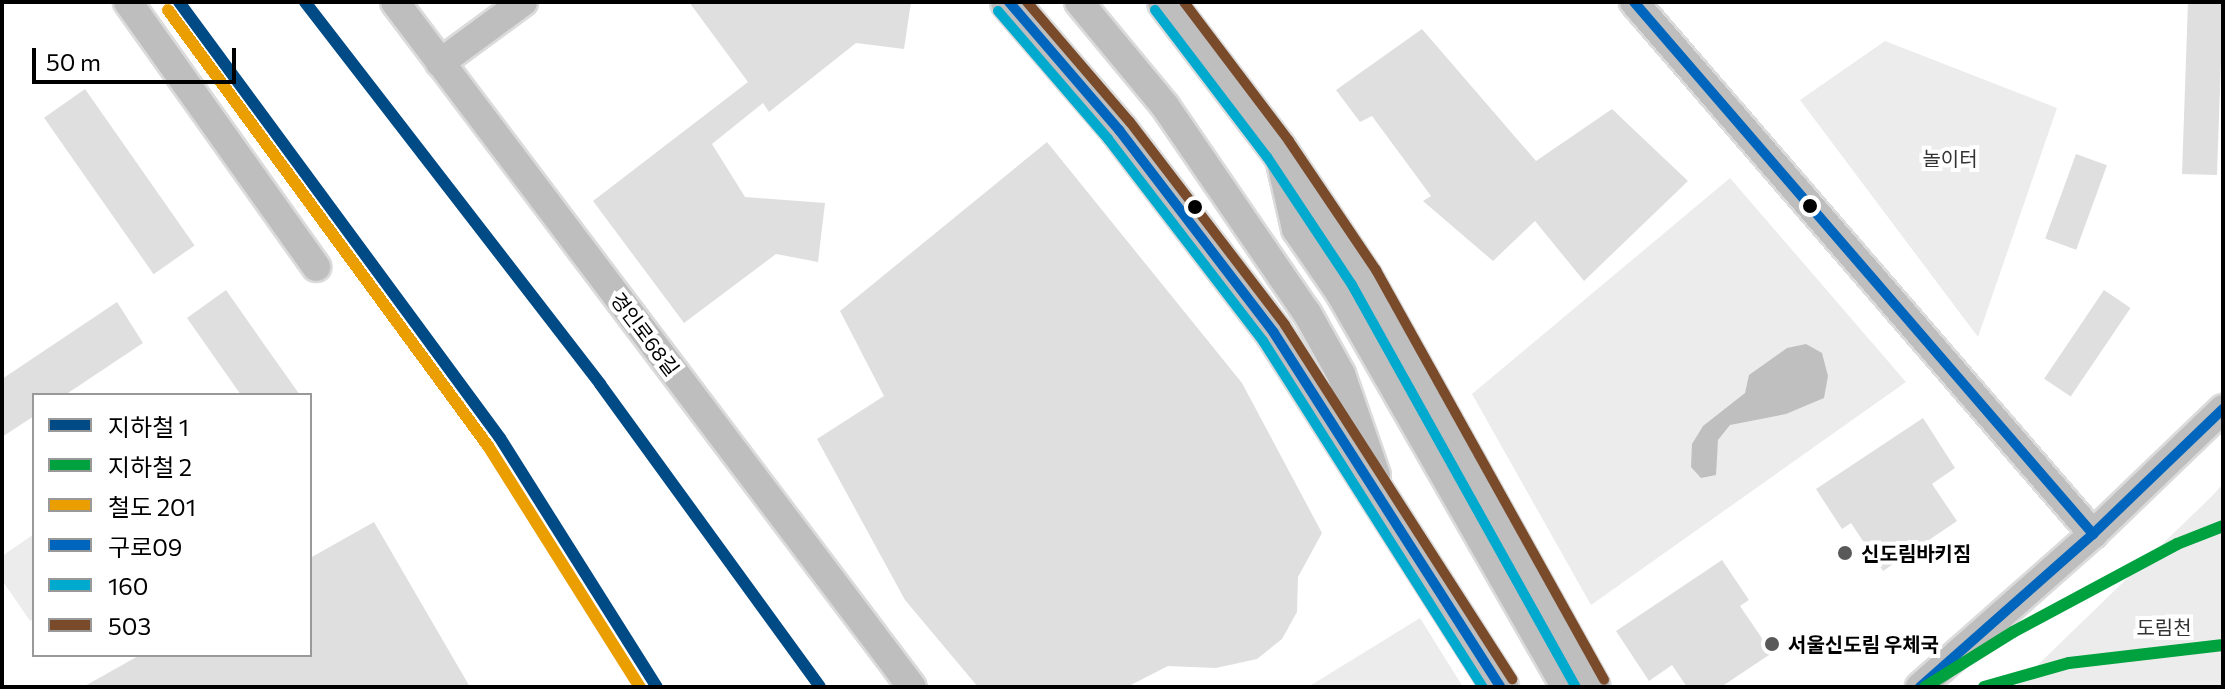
<!DOCTYPE html>
<meta charset="utf-8">
<style>
body{margin:0}
#map{position:relative;width:2225px;height:689px;overflow:hidden;background:#fff;font-family:Commissioner,"Noto Sans KR",sans-serif}
div>[style]{position:absolute}
.green>*{inset:0;background:#ececec}
.water>*{inset:0;background:#bfbfbf}
.building>*{inset:0;background:#dfdfdf;transform-origin:0 0}
.roads{filter:drop-shadow(2px 0 #dbdbdb) drop-shadow(-2px 0 #dbdbdb) drop-shadow(0 2px #dbdbdb) drop-shadow(0 -2px #dbdbdb)}
.minor>*{height:28px;margin:-14px;padding:0 14px;transform-origin:14px;border-radius:14px;background:#bebebe}
.major>*{height:36px;margin:-18px;padding:0 18px;transform-origin:18px;border-radius:18px;background:#bebebe}
.bus-1>*{height:10px;margin:-5px;padding:0 5px;transform-origin:5px;border-radius:5px;background:#0065bd}
.bus-2>*{height:10px;margin:-5px;padding:0 5px;transform-origin:5px;border-radius:5px;background:#00a9ce}
.bus-3>*{height:10px;margin:-5px;padding:0 5px;transform-origin:5px;border-radius:5px;background:#7a4b2a}
.rail-1>*{height:12px;margin:-6px;padding:0 6px;transform-origin:6px;border-radius:6px;background:#eb9e00}
.metro-1>*{height:12px;margin:-6px;padding:0 6px;transform-origin:6px;border-radius:6px;background:#004a85}
.metro-2>*{height:12px;margin:-6px;padding:0 6px;transform-origin:6px;border-radius:6px;background:#00a23f}
.dots>*{width:22px;height:22px;translate:-50% -50%;box-sizing:border-box;border:4px solid #fff;border-radius:50%}
span{translate:-50% -50%;white-space:nowrap;text-align:center;line-height:1.15;-webkit-text-stroke:8px #fff;paint-order:stroke}
.park-label{font-size:20px;color:#333}
.street-label{font-size:20px;color:#000}
.poi-label{font-size:20px;color:#000;font-weight:700}
.left{translate:0 -50%;text-align:left}
.frame{position:absolute;inset:0;border:4px solid #000;pointer-events:none}
.legend{position:absolute;left:32px;top:393px;width:280px;height:264px;box-sizing:border-box;background:#fff;border:2px solid #999;margin:0;padding:10px 14px;list-style:none;font-size:24px;color:#000}
.legend li{display:flex;align-items:center;gap:16px;height:40px}
.legend b{width:40px;border:2px solid #999}
.scale{position:absolute;left:32px;top:48px;width:204px;height:36px;box-sizing:border-box;border:4px solid #000;border-top:0;padding-left:10px;font-size:24px;line-height:28px;white-space:nowrap;color:#000;-webkit-text-stroke:6px #fff;paint-order:stroke}
</style>
<div id="map">
<div class="green">
<i style="clip-path:polygon(1885px 41px,2057px 108px,1978px 337px,1800px 100px)"></i>
<i style="clip-path:polygon(1730px 178px,1906px 382px,1591px 605px,1472px 394px)"></i>
<i style="clip-path:polygon(2223px 484px,2223px 687px,2015px 687px,2211px 497px)"></i>
<i style="clip-path:polygon(34px 534px,34px 618px,30px 621px,2px 580px,2px 556px)"></i>
<i style="clip-path:polygon(1420px 618px,1463px 687px,1308px 687px)"></i>
</div>
<div class="water">
<i style="clip-path:polygon(1806px 344px,1822px 353px,1828px 376px,1824px 398px,1786px 414px,1730px 425px,1718px 440px,1716px 475px,1701px 478px,1691px 467px,1692px 444px,1703px 426px,1745px 393px,1749px 375px,1787px 348px)"></i>
</div>
<div class="building">
<i style="clip-path:polygon(689px 2px,911px 2px,904px 49px,856px 43px,769px 112px,763px 103px,712px 144px,745px 197px,825px 203px,818px 262px,776px 254px,684px 323px,593px 201px,748px 82px)"></i>
<i style="left:2188px;top:2px;width:35px;height:172px;rotate:2deg"></i>
<i style="clip-path:polygon(1422px 29px,1536px 161px,1612px 109px,1688px 181px,1584px 281px,1535px 221px,1493px 261px,1423px 201px,1431px 196px,1372px 116px,1360px 122px,1336px 90px)"></i>
<i style="left:85px;top:89px;width:191px;height:50px;rotate:55deg"></i>
<i style="clip-path:polygon(1047px 142px,1242px 383px,1322px 533px,1298px 577px,1297px 612px,1282px 639px,1257px 659px,1216px 668px,1168px 666px,1127px 687px,978px 687px,905px 600px,817px 439px,884px 396px,840px 311px)"></i>
<i style="left:2076px;top:154px;width:33px;height:90px;rotate:20deg"></i>
<i style="clip-path:polygon(226px 290px,273px 357px,300px 395px,241px 395px,187px 318px)"></i>
<i style="left:2104px;top:290px;width:32px;height:107px;rotate:34deg"></i>
<i style="clip-path:polygon(117px 302px,143px 343px,65px 395px,34px 395px,34px 416px,2px 437px,2px 379px)"></i>
<i style="clip-path:polygon(1923px 418px,1955px 468px,1932px 484px,1957px 521px,1883px 571px,1851px 523px,1842px 529px,1816px 489px)"></i>
<i style="clip-path:polygon(374px 522px,470px 687px,83px 687px,140px 655px,310px 655px,310px 558px)"></i>
<i style="clip-path:polygon(1722px 560px,1749px 600px,1740px 606px,1772px 653px,1721px 687px,1687px 687px,1672px 665px,1649px 681px,1616px 631px)"></i>
</div>
<div class="roads">
<div class="minor">
<i style="left:128px;top:2px;width:325px;rotate:54.6deg"></i>
<i style="left:395px;top:2px;width:858px;rotate:52.96deg"></i>
<i style="left:1079px;top:2px;width:135px;rotate:50.4deg"></i>
<i style="left:1165px;top:106px;width:251px;rotate:55.6deg"></i>
<i style="left:1307px;top:313px;width:70px;rotate:60.9deg"></i>
<i style="left:1341px;top:374px;width:107px;rotate:70.9deg"></i>
<i style="left:1634px;top:2px;width:703px;rotate:49.21deg"></i>
<i style="left:440px;top:63px;width:103px;rotate:-36.3deg"></i>
<i style="left:1281px;top:163px;width:68px;rotate:77.2deg"></i>
<i style="left:1296px;top:229px;width:78px;rotate:55.5deg"></i>
<i style="left:1340px;top:293px;width:454px;rotate:60.2deg"></i>
<i style="left:1920px;top:687px;width:231px;rotate:-41.5deg"></i>
<i style="left:2093px;top:534px;width:180px;rotate:-43.9deg"></i>
</div>
<div class="major">
<i style="left:1009px;top:2px;width:169px;rotate:49.3deg"></i>
<i style="left:1119px;top:130px;width:255px;rotate:52.6deg"></i>
<i style="left:1274px;top:333px;width:420px;rotate:57.4deg"></i>
<i style="left:1166px;top:2px;width:185px;rotate:52.7deg"></i>
<i style="left:1278px;top:149px;width:155px;rotate:56.3deg"></i>
<i style="left:1364px;top:278px;width:468px;rotate:60.9deg"></i>
</div>
</div>
<div class="bus-1">
<i style="left:1009px;top:2px;width:169px;rotate:49.3deg"></i>
<i style="left:1119px;top:130px;width:255px;rotate:52.6deg"></i>
<i style="left:1274px;top:333px;width:420px;rotate:57.4deg"></i>
<i style="left:1634px;top:2px;width:703px;rotate:49.21deg"></i>
<i style="left:1920px;top:687px;width:231px;rotate:-41.5deg"></i>
<i style="left:2093px;top:534px;width:180px;rotate:-43.9deg"></i>
</div>
<div class="bus-2">
<i style="left:1155px;top:10px;width:185px;rotate:52.7deg"></i>
<i style="left:1267px;top:157px;width:154px;rotate:56.4deg"></i>
<i style="left:1352px;top:285px;width:460px;rotate:60.9deg"></i>
<i style="left:998px;top:11px;width:169px;rotate:49.3deg"></i>
<i style="left:1108px;top:139px;width:255px;rotate:52.5deg"></i>
<i style="left:1263px;top:341px;width:410px;rotate:57.6deg"></i>
</div>
<div class="bus-3">
<i style="left:1027px;top:2px;width:158px;rotate:49.4deg"></i>
<i style="left:1130px;top:122px;width:255px;rotate:52.6deg"></i>
<i style="left:1285px;top:325px;width:421px;rotate:57.3deg"></i>
<i style="left:1184px;top:2px;width:174px;rotate:52.9deg"></i>
<i style="left:1289px;top:141px;width:156px;rotate:56deg"></i>
<i style="left:1376px;top:270px;width:469px;rotate:60.9deg"></i>
</div>
<div class="rail-1">
<i style="left:168px;top:10px;width:541px;rotate:53.72deg"></i>
<i style="left:488px;top:446px;width:285px;rotate:57.8deg"></i>
</div>
<div class="metro-1">
<i style="left:179px;top:2px;width:541px;rotate:53.64deg"></i>
<i style="left:500px;top:438px;width:294px;rotate:57.8deg"></i>
<i style="left:305px;top:2px;width:483px;rotate:52.3deg"></i>
<i style="left:600px;top:384px;width:374px;rotate:54deg"></i>
</div>
<div class="metro-2">
<i style="left:1925px;top:687px;width:104px;rotate:-32deg"></i>
<i style="left:2013px;top:632px;width:186px;rotate:-28.2deg"></i>
<i style="left:2177px;top:544px;width:49px;rotate:-21.4deg"></i>
<i style="left:1984px;top:687px;width:88px;rotate:-15.8deg"></i>
<i style="left:2069px;top:663px;width:155px;rotate:-6.7deg"></i>
</div>
<div class="dots">
<i style="left:1810px;top:206px;background:#000"></i>
<i style="left:1195px;top:207px;background:#000"></i>
<i style="left:1845px;top:553px;background:#595959"></i>
<i style="left:1772px;top:644px;background:#595959"></i>
</div>
<div class="park-label">
<span style="left:1950px;top:158px">놀이터</span>
<span style="left:2164px;top:627px">도림천</span>
</div>
<div class="street-label">
<span style="left:645px;top:334px;rotate:53deg">경인로68길</span>
</div>
<div class="poi-label">
<span class="left" style="left:1861px;top:553px">신도림바키짐</span>
<span class="left" style="left:1788px;top:644px">서울신도림 우체국</span>
</div>
<div class="frame"></div>
<ul class="legend">
<li><b style="height:10px;background:#004a85"></b>지하철 1</li>
<li><b style="height:10px;background:#00a23f"></b>지하철 2</li>
<li><b style="height:10px;background:#eb9e00"></b>철도 201</li>
<li><b style="height:10px;background:#0065bd"></b>구로09</li>
<li><b style="height:10px;background:#00a9ce"></b>160</li>
<li><b style="height:10px;background:#7a4b2a"></b>503</li>
</ul>
<div class="scale">50 m</div>
</div>
